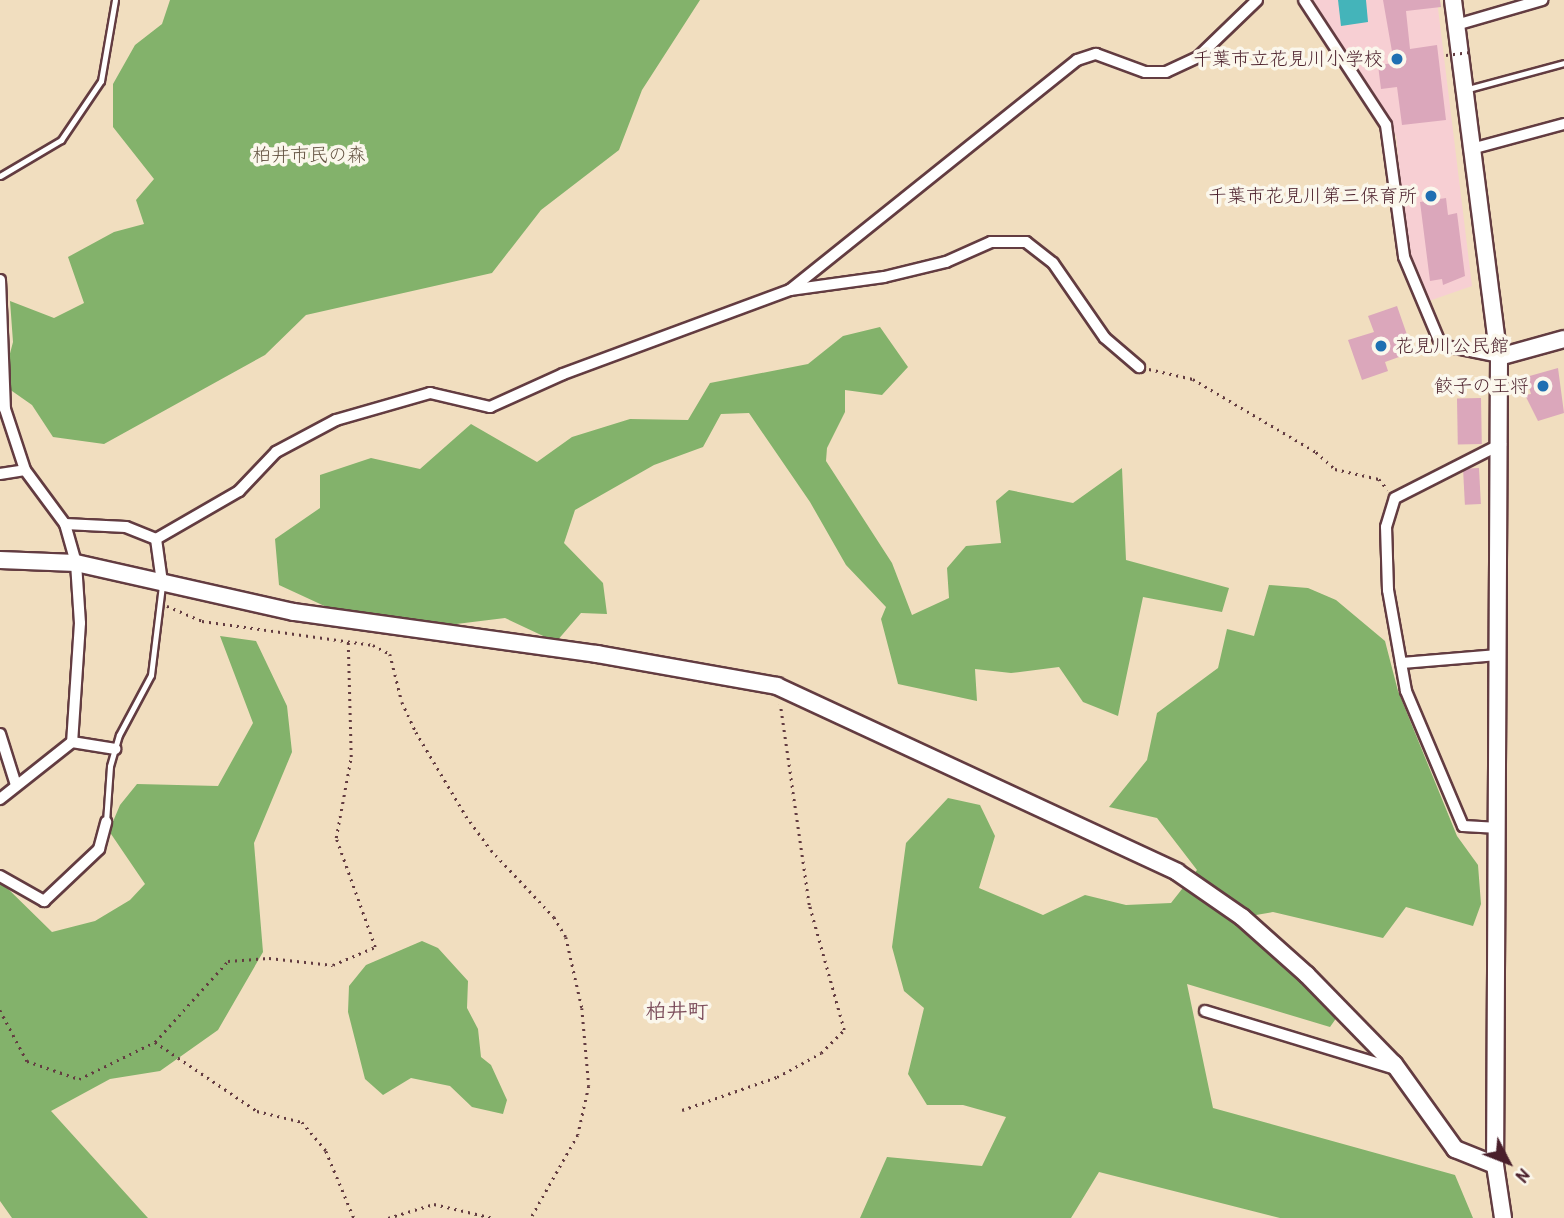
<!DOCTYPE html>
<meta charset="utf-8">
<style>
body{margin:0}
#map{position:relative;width:1564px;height:1218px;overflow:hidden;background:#f1debf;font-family:"Patrick Hand","Klee One",sans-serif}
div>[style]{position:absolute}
.built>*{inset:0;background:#f7cfd3}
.forest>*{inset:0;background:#83b26b}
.water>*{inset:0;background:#44b4ba}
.building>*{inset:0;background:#dba7bb;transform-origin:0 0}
.path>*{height:2.5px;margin-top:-1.25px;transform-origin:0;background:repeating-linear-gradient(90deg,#633c41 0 2px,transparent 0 7px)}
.roads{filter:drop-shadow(2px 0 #633c41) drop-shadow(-2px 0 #633c41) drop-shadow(0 2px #633c41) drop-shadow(0 -2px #633c41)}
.lane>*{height:5px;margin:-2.5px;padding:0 2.5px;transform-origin:2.5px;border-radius:2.5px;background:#fff}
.street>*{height:10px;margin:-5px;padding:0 5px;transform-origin:5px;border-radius:5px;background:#fff}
.secondary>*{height:16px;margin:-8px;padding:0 8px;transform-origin:8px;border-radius:8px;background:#fff}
.path-bridge>*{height:2.5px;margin-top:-1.25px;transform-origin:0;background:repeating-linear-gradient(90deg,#633c41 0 2px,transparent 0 7px)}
.dots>*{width:19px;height:19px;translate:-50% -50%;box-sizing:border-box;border:4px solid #fbf7ec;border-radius:50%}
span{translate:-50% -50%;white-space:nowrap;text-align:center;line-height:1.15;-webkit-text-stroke:7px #fbf7ec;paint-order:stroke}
.poi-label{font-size:19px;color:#4a1f2b}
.right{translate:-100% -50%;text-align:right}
.left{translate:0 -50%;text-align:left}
.park-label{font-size:19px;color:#655443}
.neighbourhood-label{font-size:21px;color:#7d4f5d;font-weight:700}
.north{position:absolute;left:1473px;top:1127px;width:70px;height:70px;-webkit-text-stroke:5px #fbf7ec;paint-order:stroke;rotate:132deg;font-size:19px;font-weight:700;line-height:28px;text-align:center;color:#4a1f2b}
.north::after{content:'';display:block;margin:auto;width:24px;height:32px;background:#4a1f2b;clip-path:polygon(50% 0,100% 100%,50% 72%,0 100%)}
</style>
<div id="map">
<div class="built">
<i style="clip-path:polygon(1311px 0,1437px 0,1472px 286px,1426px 302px,1408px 255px,1396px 136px)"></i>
</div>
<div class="forest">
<i style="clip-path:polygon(170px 0,700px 0,642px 90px,619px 150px,541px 210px,492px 273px,306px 315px,265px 355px,104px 444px,53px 437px,32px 405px,2px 384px,13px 342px,10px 301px,54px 318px,84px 303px,68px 257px,114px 232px,144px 224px,136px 200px,154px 179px,113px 127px,113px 84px,135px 45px,162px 24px)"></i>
<i style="clip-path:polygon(880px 327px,908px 367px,882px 395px,845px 390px,845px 412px,827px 448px,826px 461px,892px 563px,912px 615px,949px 598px,947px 568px,966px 546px,1001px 543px,996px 501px,1009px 490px,1073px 503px,1122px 468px,1126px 560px,1229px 588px,1222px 612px,1143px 597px,1118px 716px,1083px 702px,1059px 667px,1011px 673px,975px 669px,977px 701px,898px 684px,881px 619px,886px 607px,846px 565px,810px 502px,749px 413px,721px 414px,703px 447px,654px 465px,575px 510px,564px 543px,603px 583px,607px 614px,581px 613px,556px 642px,505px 618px,383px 633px,279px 585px,275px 539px,320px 508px,320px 475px,371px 458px,420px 469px,471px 424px,537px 462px,572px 437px,630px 419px,688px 420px,710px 383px,808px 364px,843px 336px)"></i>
<i style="clip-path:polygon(1269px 585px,1308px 588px,1336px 600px,1385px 641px,1398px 691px,1457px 836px,1478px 865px,1481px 904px,1473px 926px,1406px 907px,1383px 938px,1273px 912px,1233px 919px,1337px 1017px,1330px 1027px,1187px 984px,1213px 1108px,1455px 1175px,1473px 1218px,1280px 1218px,1099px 1172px,1071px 1218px,860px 1218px,887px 1157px,982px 1166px,1006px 1117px,963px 1105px,927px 1105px,908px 1074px,924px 1008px,904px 991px,892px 947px,906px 843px,948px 798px,980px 805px,995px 836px,979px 888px,1043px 915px,1085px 895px,1126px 905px,1171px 903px,1197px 870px,1157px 818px,1109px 807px,1147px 760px,1157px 713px,1218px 668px,1227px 629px,1254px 636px)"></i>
<i style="clip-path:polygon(220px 636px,256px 641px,287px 706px,292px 752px,254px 843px,263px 952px,218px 1030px,160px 1071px,110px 1079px,51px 1111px,148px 1218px,12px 1218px,0 1201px,0 881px,52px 932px,95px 921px,130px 900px,145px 884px,109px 831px,120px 805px,137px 784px,218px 786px,253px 723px)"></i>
<i style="clip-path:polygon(422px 941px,438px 948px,468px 981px,467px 1008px,478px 1029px,481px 1057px,491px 1065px,507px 1100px,503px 1114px,472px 1107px,450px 1086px,411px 1078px,383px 1095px,365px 1079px,348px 1012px,349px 986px,366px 965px)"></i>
</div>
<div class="water">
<i style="clip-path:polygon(1338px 0,1366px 0,1368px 22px,1341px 26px)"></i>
</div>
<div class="building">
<i style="clip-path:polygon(1383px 0,1440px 0,1441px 7px,1406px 11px,1410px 49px,1437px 45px,1446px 120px,1402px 125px,1397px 87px,1381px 89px,1378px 65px,1394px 63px)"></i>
<i style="clip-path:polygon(1446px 198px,1448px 215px,1457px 213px,1465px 276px,1443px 285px,1442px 279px,1430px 281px,1420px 202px)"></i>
<i style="clip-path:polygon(1397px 306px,1413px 352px,1385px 362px,1388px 371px,1362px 380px,1348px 340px,1374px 332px,1368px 316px)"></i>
<i style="clip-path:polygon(1558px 368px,1564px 413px,1538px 421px,1525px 395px,1531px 394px,1526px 377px)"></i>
<i style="left:1481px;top:398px;width:46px;height:24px;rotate:89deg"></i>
<i style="left:1479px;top:468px;width:36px;height:16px;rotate:87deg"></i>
</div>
<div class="path">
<i style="left:1149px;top:369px;width:45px;rotate:12.8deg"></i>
<i style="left:1193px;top:379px;width:143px;rotate:30.7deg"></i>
<i style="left:1316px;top:452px;width:25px;rotate:42deg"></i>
<i style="left:1335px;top:469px;width:45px;rotate:12.8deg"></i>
<i style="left:1379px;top:479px;width:14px;rotate:51deg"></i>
<i style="left:167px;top:606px;width:38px;rotate:23deg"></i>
<i style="left:202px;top:621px;width:173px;rotate:8deg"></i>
<i style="left:373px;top:645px;width:19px;rotate:28deg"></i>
<i style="left:390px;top:654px;width:49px;rotate:76deg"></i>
<i style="left:402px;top:702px;width:33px;rotate:65deg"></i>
<i style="left:416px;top:732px;width:98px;rotate:59.2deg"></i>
<i style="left:466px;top:816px;width:42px;rotate:53.7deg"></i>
<i style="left:491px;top:850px;width:92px;rotate:46.8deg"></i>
<i style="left:554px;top:917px;width:23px;rotate:59deg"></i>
<i style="left:566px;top:937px;width:73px;rotate:77.3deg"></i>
<i style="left:582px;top:1008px;width:78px;rotate:84.9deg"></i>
<i style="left:589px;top:1086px;width:50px;rotate:102.7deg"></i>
<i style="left:578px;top:1135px;width:95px;rotate:119.5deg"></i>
<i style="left:0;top:1010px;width:58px;rotate:62.1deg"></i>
<i style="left:27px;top:1061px;width:55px;rotate:19.1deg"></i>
<i style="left:79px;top:1079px;width:85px;rotate:-26deg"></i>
<i style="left:155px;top:1042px;width:109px;rotate:-48deg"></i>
<i style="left:228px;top:961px;width:41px;rotate:-4.2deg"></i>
<i style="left:269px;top:958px;width:64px;rotate:6.2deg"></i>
<i style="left:333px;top:965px;width:46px;rotate:-23.2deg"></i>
<i style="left:375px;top:947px;width:116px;rotate:-109.7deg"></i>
<i style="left:336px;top:838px;width:82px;rotate:-79.5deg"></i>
<i style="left:351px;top:757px;width:115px;rotate:-91.5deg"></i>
<i style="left:155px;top:1042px;width:123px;rotate:34.1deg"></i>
<i style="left:257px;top:1111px;width:46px;rotate:13.7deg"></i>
<i style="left:302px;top:1122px;width:38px;rotate:50deg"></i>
<i style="left:326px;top:1151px;width:73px;rotate:67.3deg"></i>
<i style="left:682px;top:1110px;width:101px;rotate:-19.2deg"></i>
<i style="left:777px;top:1077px;width:50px;rotate:-28.6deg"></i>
<i style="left:821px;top:1053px;width:33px;rotate:-45deg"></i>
<i style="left:844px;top:1030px;width:130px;rotate:-105.6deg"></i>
<i style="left:809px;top:905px;width:203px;rotate:-98.2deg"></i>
<i style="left:388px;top:1218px;width:48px;rotate:-16.9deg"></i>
<i style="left:434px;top:1204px;width:61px;rotate:13.3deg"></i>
</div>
<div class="roads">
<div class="lane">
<i style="left:1468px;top:89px;width:99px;rotate:-15.2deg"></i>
<i style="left:0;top:176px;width:71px;rotate:-30.5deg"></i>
<i style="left:61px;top:140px;width:71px;rotate:-55.9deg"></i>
<i style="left:101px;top:81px;width:82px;rotate:-80.2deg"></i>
<i style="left:106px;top:822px;width:56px;rotate:-85.9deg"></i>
<i style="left:110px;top:766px;width:32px;rotate:-74deg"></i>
<i style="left:119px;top:735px;width:68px;rotate:-61.9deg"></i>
<i style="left:151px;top:675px;width:91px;rotate:-83deg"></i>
</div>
<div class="street">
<i style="left:1304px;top:0;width:149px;rotate:56.7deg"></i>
<i style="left:1386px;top:125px;width:133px;rotate:82.2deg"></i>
<i style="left:1404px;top:257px;width:95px;rotate:67.2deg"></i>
<i style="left:1441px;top:345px;width:59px;rotate:11.7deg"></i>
<i style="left:1456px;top:25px;width:90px;rotate:-16.2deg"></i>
<i style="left:1475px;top:148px;width:92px;rotate:-15.1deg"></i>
<i style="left:0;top:280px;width:129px;rotate:87.8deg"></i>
<i style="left:5px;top:409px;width:64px;rotate:71.8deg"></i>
<i style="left:25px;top:470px;width:67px;rotate:53.5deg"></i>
<i style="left:65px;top:524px;width:41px;rotate:74.2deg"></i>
<i style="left:76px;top:563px;width:60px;rotate:86.2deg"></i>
<i style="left:80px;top:623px;width:119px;rotate:93.8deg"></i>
<i style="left:72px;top:742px;width:92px;rotate:141.6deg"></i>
<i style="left:790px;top:290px;width:95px;rotate:-7.9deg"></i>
<i style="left:884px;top:277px;width:64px;rotate:-13.6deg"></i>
<i style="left:946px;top:262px;width:49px;rotate:-24deg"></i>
<i style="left:991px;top:242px;width:35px"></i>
<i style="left:1026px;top:242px;width:34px;rotate:38deg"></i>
<i style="left:1053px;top:263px;width:91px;rotate:55.3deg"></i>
<i style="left:1105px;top:338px;width:45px;rotate:40.5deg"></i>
<i style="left:0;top:474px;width:25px;rotate:-9deg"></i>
<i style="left:65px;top:524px;width:61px;rotate:2.8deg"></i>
<i style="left:126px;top:527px;width:32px;rotate:22deg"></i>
<i style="left:156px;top:539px;width:43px;rotate:82.1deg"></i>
<i style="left:156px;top:539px;width:96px;rotate:-30deg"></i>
<i style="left:239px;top:491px;width:54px;rotate:-46.5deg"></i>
<i style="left:276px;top:452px;width:68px;rotate:-28.1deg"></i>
<i style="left:336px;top:420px;width:98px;rotate:-16deg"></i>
<i style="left:430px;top:393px;width:62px;rotate:13.1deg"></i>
<i style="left:490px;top:407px;width:80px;rotate:-24.3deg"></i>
<i style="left:563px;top:374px;width:242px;rotate:-20.3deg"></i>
<i style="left:790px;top:290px;width:368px;rotate:-38.7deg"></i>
<i style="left:1077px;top:60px;width:20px;rotate:-18deg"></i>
<i style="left:1096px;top:54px;width:52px;rotate:20.2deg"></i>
<i style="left:1145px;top:72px;width:21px"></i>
<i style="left:1166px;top:72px;width:35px;rotate:-25deg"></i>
<i style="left:1198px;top:57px;width:82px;rotate:-44deg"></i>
<i style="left:1401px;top:663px;width:98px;rotate:-4.7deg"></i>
<i style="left:0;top:734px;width:53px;rotate:72.6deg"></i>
<i style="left:72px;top:742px;width:44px;rotate:9.2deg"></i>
<i style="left:1499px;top:828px;width:36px;rotate:-177deg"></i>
<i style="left:1463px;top:826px;width:147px;rotate:-112.9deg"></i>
<i style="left:1406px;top:691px;width:103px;rotate:-100.1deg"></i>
<i style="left:1388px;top:590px;width:63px;rotate:-91.8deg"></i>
<i style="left:1386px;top:527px;width:30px;rotate:-73deg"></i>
<i style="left:1395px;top:498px;width:119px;rotate:-27deg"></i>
<i style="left:0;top:876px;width:51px;rotate:29.6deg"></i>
<i style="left:44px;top:901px;width:76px;rotate:-43.4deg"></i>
<i style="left:99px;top:849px;width:28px;rotate:-75deg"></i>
<i style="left:1205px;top:1011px;width:200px;rotate:16.9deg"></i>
</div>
<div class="secondary">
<i style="left:1453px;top:0;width:360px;rotate:82.7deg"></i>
<i style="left:1499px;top:357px;width:808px;rotate:90.28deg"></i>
<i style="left:1495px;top:1165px;width:54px;rotate:81.4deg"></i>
<i style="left:1499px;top:357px;width:67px;rotate:-15.5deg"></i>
<i style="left:0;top:560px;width:76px;rotate:2.3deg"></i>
<i style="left:76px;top:563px;width:223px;rotate:12.7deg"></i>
<i style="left:294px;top:612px;width:306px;rotate:7.9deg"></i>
<i style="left:597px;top:654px;width:183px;rotate:10.1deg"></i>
<i style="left:777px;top:686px;width:441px;rotate:24.9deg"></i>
<i style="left:1177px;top:872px;width:79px;rotate:34.7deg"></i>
<i style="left:1242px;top:917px;width:87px;rotate:41.7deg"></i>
<i style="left:1307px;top:975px;width:124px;rotate:45.7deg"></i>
<i style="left:1394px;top:1064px;width:105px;rotate:54.3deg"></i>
<i style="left:1455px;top:1149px;width:43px;rotate:21.8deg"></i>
</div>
</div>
<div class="path-bridge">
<i style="left:1446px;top:55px;width:26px;rotate:-7deg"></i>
</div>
<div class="dots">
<i style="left:1397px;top:59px;background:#1f6fb2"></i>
<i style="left:1431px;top:196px;background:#1f6fb2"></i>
<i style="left:1381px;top:346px;background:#1f6fb2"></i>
<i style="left:1543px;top:386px;background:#1f6fb2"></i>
</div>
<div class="poi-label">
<span class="right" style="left:1383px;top:59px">千葉市立花見川小学校</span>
<span class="right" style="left:1417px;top:196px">千葉市花見川第三保育所</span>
<span class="left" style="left:1395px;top:346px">花見川公民館</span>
<span class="right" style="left:1529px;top:386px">餃子の王将</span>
</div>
<div class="park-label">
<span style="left:309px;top:155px">柏井市民の森</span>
</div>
<div class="neighbourhood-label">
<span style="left:677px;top:1011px">柏井町</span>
</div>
<div class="north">N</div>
</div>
